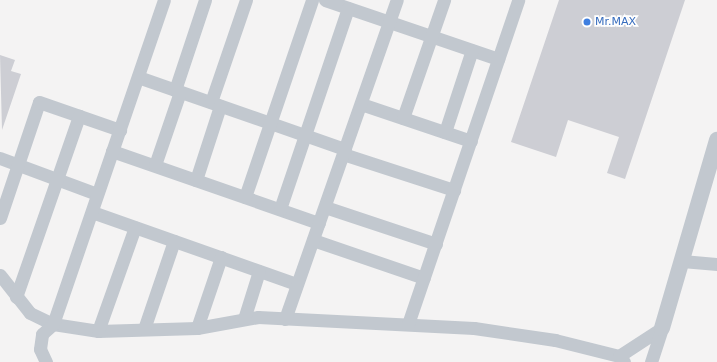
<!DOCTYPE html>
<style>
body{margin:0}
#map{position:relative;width:717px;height:362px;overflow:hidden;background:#f4f3f3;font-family:"DejaVu Sans",sans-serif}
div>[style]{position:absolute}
.building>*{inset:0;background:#cdced4}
.minor>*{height:13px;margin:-6.5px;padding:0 6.5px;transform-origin:6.5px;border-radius:6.5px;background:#c2c8cf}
.tertiary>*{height:16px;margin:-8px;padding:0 8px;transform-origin:8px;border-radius:8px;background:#c2c8cf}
.dots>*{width:11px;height:11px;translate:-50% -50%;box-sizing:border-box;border:2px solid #fff;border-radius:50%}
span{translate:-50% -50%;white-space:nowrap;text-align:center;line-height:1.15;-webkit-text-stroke:3.5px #fff;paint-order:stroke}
.shop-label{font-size:11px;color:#366cbe}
.left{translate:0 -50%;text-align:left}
</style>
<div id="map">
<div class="building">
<i style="clip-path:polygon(559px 0,685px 0,625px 179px,607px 173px,619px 137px,568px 120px,556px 157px,511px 142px)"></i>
<i style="clip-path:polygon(0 55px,15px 60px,11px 71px,21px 74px,2px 130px)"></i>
</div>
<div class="minor">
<i style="left:325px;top:0;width:183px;rotate:18.8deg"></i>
<i style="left:138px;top:77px;width:219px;rotate:19.2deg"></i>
<i style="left:175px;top:90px;width:95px;rotate:-71.6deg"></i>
<i style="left:211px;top:102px;width:108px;rotate:-71.1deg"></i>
<i style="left:361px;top:104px;width:116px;rotate:18.6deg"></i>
<i style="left:403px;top:118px;width:125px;rotate:-70.8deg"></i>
<i style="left:445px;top:132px;width:86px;rotate:-71.8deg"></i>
<i style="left:112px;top:151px;width:219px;rotate:19.2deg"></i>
<i style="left:343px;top:154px;width:117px;rotate:18deg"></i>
<i style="left:0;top:158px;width:103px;rotate:20.4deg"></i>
<i style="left:155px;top:165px;width:77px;rotate:-71.1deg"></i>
<i style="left:196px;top:180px;width:78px;rotate:-72deg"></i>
<i style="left:245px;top:197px;width:208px;rotate:-71.2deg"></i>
<i style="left:325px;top:207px;width:117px;rotate:18.4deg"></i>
<i style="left:280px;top:209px;width:212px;rotate:-71.3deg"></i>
<i style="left:92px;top:212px;width:217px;rotate:19.4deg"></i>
<i style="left:0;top:218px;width:122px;rotate:-71.4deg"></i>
<i style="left:39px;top:102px;width:86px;rotate:19.1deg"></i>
<i style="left:313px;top:240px;width:117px;rotate:18.9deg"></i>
<i style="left:682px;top:261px;width:35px;rotate:5deg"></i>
<i style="left:0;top:275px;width:48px;rotate:51.7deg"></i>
<i style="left:30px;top:313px;width:25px;rotate:26deg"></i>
<i style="left:53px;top:324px;width:46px;rotate:8.8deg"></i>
<i style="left:98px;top:331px;width:99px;rotate:-1.7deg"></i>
<i style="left:197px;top:328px;width:62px;rotate:-10.2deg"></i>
<i style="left:258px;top:317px;width:216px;rotate:2.9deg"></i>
<i style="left:474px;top:328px;width:82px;rotate:8.4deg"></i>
<i style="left:555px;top:340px;width:66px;rotate:14deg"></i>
<i style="left:16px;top:297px;width:192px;rotate:-70.8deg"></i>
<i style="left:244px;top:319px;width:50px;rotate:-72.6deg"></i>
<i style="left:285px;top:319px;width:338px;rotate:-70.7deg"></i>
<i style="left:408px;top:324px;width:342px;rotate:-71.2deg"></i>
<i style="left:197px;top:328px;width:75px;rotate:-71.3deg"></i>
<i style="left:144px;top:329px;width:93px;rotate:-71.2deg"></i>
<i style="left:98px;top:331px;width:110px;rotate:-70.4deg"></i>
<i style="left:46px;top:362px;width:14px;rotate:-115deg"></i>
<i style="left:40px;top:349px;width:15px;rotate:-82deg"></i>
<i style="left:42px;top:334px;width:15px;rotate:-42deg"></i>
<i style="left:53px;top:324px;width:342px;rotate:-71.1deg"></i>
<i style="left:624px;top:362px;width:8px;rotate:-130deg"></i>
<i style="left:619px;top:356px;width:51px;rotate:-33.1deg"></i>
<i style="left:651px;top:362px;width:36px;rotate:-72deg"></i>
</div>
<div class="tertiary">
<i style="left:662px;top:328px;width:196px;rotate:-73.7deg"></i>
</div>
<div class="dots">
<i style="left:587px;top:22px;background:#3f7fe0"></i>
</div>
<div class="shop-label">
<span class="left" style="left:595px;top:22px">Mr.MAX</span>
</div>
</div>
